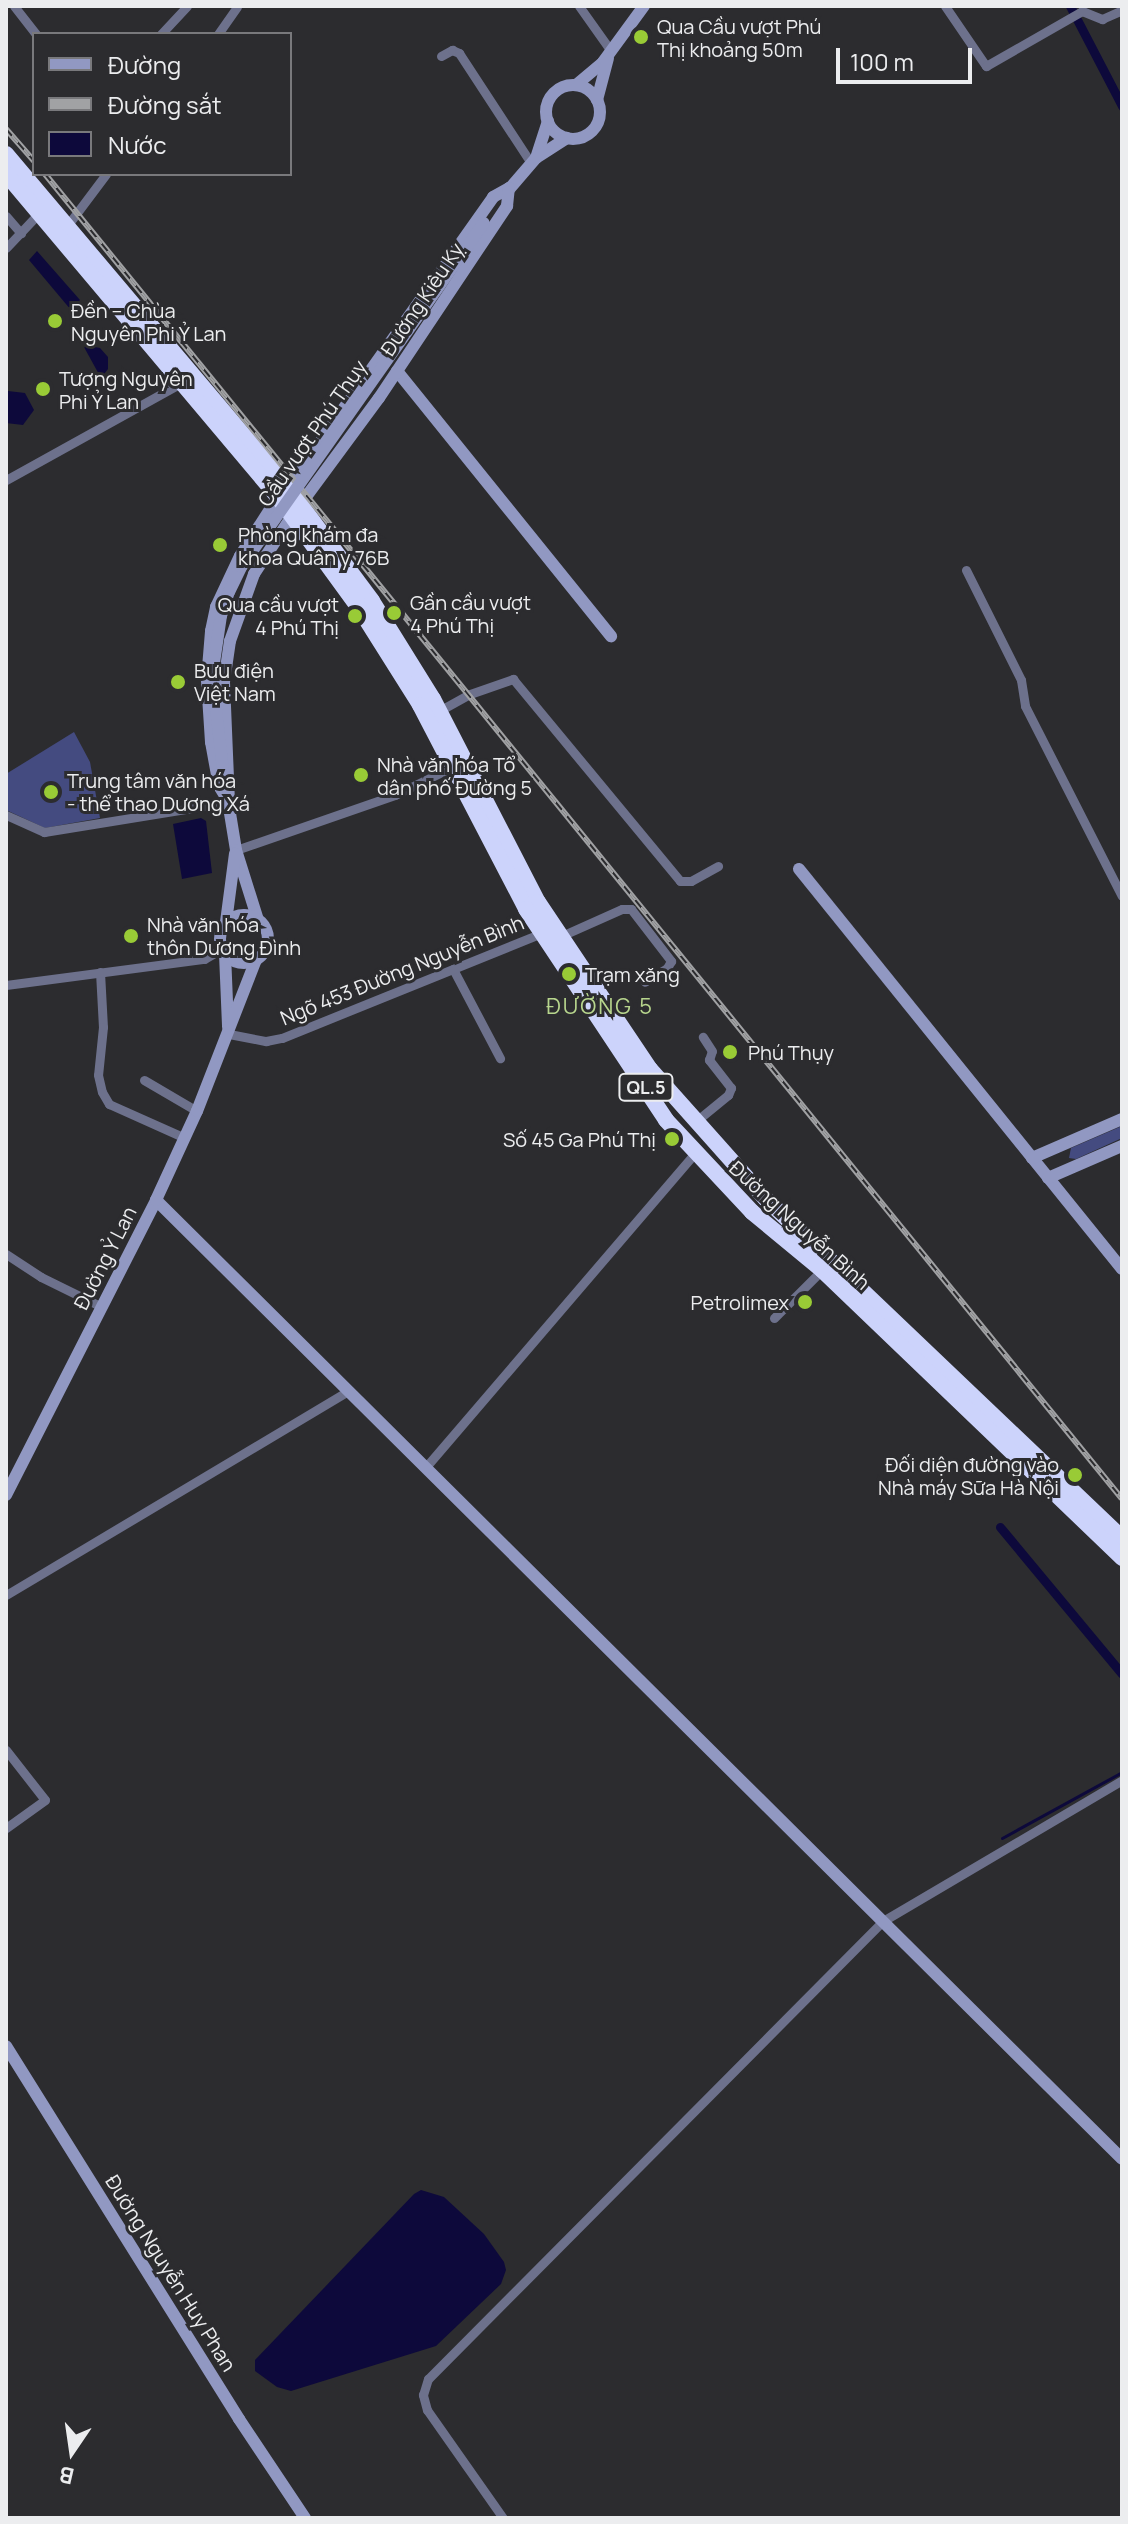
<!DOCTYPE html>
<meta charset="utf-8">
<style>
body{margin:0}
#map{position:relative;width:1128px;height:2524px;overflow:hidden;background:#2c2c2f;font-family:Manrope,sans-serif}
div>[style]{position:absolute}
.green>*{inset:0;background:#444b80}
.water>*{inset:0;background:#0d093b}
.stream>*{height:3px;margin:-1.5px;padding:0 1.5px;transform-origin:1.5px;border-radius:1.5px;background:#0d093b}
.canal>*{height:9px;margin:-4.5px;padding:0 4.5px;transform-origin:4.5px;border-radius:4.5px;background:#0d093b}
.street>*{height:9px;margin:-4.5px;padding:0 4.5px;transform-origin:4.5px;border-radius:4.5px;background:#6d718c}
.secondary>*{height:12px;margin:-6px;padding:0 6px;transform-origin:6px;border-radius:6px;background:#9198c2}
.secondary>.ring{margin:-6px;padding:0;box-sizing:content-box;background:none;border:12px solid #9198c2;border-radius:50%}
.highway>*{height:16px;margin:-8px;padding:0 8px;transform-origin:8px;border-radius:8px;background:#ccd3fb}
.rail>*{height:6px;margin-top:-3px;transform-origin:0;background:repeating-linear-gradient(90deg,#2c2c2f 0 9px,#a1a2a4 0 18px);box-sizing:border-box;border-block:2px solid #a1a2a4}
.secondary-bridge>*{height:12px;margin:-6px;padding:0 6px;transform-origin:6px;border-radius:6px;background:#9198c2}
.dots>*{width:22px;height:22px;translate:-50% -50%;box-sizing:border-box;border:4px solid #2c2c2f;border-radius:50%}
span{translate:-50% -50%;white-space:nowrap;text-align:center;line-height:1.15;-webkit-text-stroke:6px #2c2c2f;paint-order:stroke}
.shield-label span{padding:2px 6px;background:#2c2c2f;border:2px solid;border-radius:6px;-webkit-text-stroke-width:0}
.shield-label{font-size:18px;color:#ecedef;font-weight:700}
.poi-label{font-size:20px;color:#ecedef}
.left{translate:0 -50%;text-align:left}
.right{translate:-100% -50%;text-align:right}
.street-label{font-size:20px;color:#ecedef}
.neighbourhood-label{font-size:22px;color:#b7d58d;letter-spacing:2px}
.frame{position:absolute;inset:0;border:8px solid #ecedef;pointer-events:none}
.legend{position:absolute;left:32px;top:32px;width:260px;height:144px;box-sizing:border-box;background:#2c2c2f;border:2px solid #79797c;margin:0;padding:10px 14px;list-style:none;font-size:24px;color:#ecedef}
.legend li{display:flex;align-items:center;gap:16px;height:40px}
.legend b{width:40px;border:2px solid #79797c}
.north{position:absolute;left:32px;top:2412px;width:80px;height:80px;-webkit-text-stroke:6px #2c2c2f;paint-order:stroke;rotate:193deg;font-size:22px;font-weight:700;line-height:32px;text-align:center;color:#ecedef}
.north::after{content:'';display:block;margin:auto;width:28px;height:36px;background:#ecedef;clip-path:polygon(50% 0,100% 100%,50% 72%,0 100%)}
.scale{position:absolute;left:836px;top:48px;width:136px;height:36px;box-sizing:border-box;border:4px solid #ecedef;border-top:0;padding-left:10px;font-size:24px;line-height:28px;white-space:nowrap;color:#ecedef;-webkit-text-stroke:6px #2c2c2f;paint-order:stroke}
</style>
<div id="map">
<div class="green">
<i style="clip-path:polygon(74px 732px,90px 762px,100px 818px,45px 828px,6px 810px,6px 774px)"></i>
<i style="clip-path:polygon(1122px 1126px,1122px 1138px,1076px 1159px,1069px 1158px,1071px 1148px)"></i>
</div>
<div class="water">
<i style="clip-path:polygon(37px 251px,80px 300px,71px 310px,29px 260px)"></i>
<i style="clip-path:polygon(90px 346px,100px 348px,108px 357px,108px 369px,101px 378px,84px 347px)"></i>
<i style="clip-path:polygon(8px 391px,25px 393px,34px 410px,23px 425px,6px 423px)"></i>
<i style="clip-path:polygon(201px 818px,206px 821px,212px 873px,182px 879px,173px 824px)"></i>
<i style="clip-path:polygon(421px 2190px,444px 2197px,484px 2234px,504px 2262px,506px 2270px,501px 2284px,436px 2346px,291px 2391px,277px 2387px,255px 2371px,255px 2360px,414px 2194px)"></i>
</div>
<div class="stream">
<i style="left:1002px;top:1838px;width:137px;rotate:-28.8deg"></i>
</div>
<div class="canal">
<i style="left:1070px;top:6px;width:113px;rotate:62.5deg"></i>
<i style="left:1000px;top:1527px;width:191px;rotate:50.3deg"></i>
</div>
<div class="street">
<i style="left:14px;top:6px;width:36px;rotate:52deg"></i>
<i style="left:579px;top:6px;width:55px;rotate:54.6deg"></i>
<i style="left:945px;top:6px;width:73px;rotate:55.7deg"></i>
<i style="left:986px;top:66px;width:111px;rotate:-29.8deg"></i>
<i style="left:1082px;top:11px;width:22px;rotate:22deg"></i>
<i style="left:1102px;top:19px;width:22px;rotate:-24deg"></i>
<i style="left:161px;top:34px;width:38px;rotate:-47deg"></i>
<i style="left:218px;top:34px;width:33px;rotate:-55deg"></i>
<i style="left:441px;top:56px;width:13px;rotate:-29deg"></i>
<i style="left:452px;top:50px;width:8px;rotate:23deg"></i>
<i style="left:459px;top:53px;width:131px;rotate:56.8deg"></i>
<i style="left:6px;top:216px;width:23px;rotate:49deg"></i>
<i style="left:67px;top:226px;width:65px;rotate:-53.1deg"></i>
<i style="left:6px;top:248px;width:48px;rotate:-46.7deg"></i>
<i style="left:6px;top:480px;width:200px;rotate:-29deg"></i>
<i style="left:966px;top:570px;width:123px;rotate:63.4deg"></i>
<i style="left:1021px;top:680px;width:26px;rotate:81deg"></i>
<i style="left:1025px;top:706px;width:213px;rotate:63deg"></i>
<i style="left:439px;top:711px;width:35px;rotate:-29deg"></i>
<i style="left:470px;top:694px;width:46px;rotate:-19.2deg"></i>
<i style="left:513px;top:679px;width:262px;rotate:50.4deg"></i>
<i style="left:680px;top:881px;width:11px"></i>
<i style="left:691px;top:881px;width:31px;rotate:-29deg"></i>
<i style="left:6px;top:815px;width:42px;rotate:24.1deg"></i>
<i style="left:44px;top:832px;width:187px;rotate:-9.2deg"></i>
<i style="left:236px;top:850px;width:168px;rotate:-19.1deg"></i>
<i style="left:395px;top:795px;width:64px;rotate:-26.2deg"></i>
<i style="left:559px;top:937px;width:69px;rotate:-24deg"></i>
<i style="left:622px;top:909px;width:9px"></i>
<i style="left:631px;top:909px;width:66px;rotate:52.4deg"></i>
<i style="left:671px;top:961px;width:8px;rotate:120deg"></i>
<i style="left:667px;top:968px;width:26px;rotate:148deg"></i>
<i style="left:453px;top:969px;width:101px;rotate:62.2deg"></i>
<i style="left:100px;top:972px;width:55px;rotate:86.9deg"></i>
<i style="left:103px;top:1027px;width:48px;rotate:95.9deg"></i>
<i style="left:98px;top:1075px;width:17px;rotate:77deg"></i>
<i style="left:102px;top:1092px;width:14px;rotate:60deg"></i>
<i style="left:109px;top:1104px;width:83px;rotate:24.1deg"></i>
<i style="left:6px;top:985px;width:200px;rotate:-7.5deg"></i>
<i style="left:204px;top:959px;width:20px;rotate:-30deg"></i>
<i style="left:229px;top:1034px;width:38px;rotate:11deg"></i>
<i style="left:266px;top:1041px;width:16px;rotate:-11deg"></i>
<i style="left:282px;top:1038px;width:280px;rotate:-22deg"></i>
<i style="left:144px;top:1080px;width:61px;rotate:30.3deg"></i>
<i style="left:695px;top:1122px;width:43px;rotate:-39.3deg"></i>
<i style="left:728px;top:1095px;width:8px;rotate:-67deg"></i>
<i style="left:731px;top:1088px;width:36px;rotate:-128deg"></i>
<i style="left:709px;top:1060px;width:9px;rotate:-72deg"></i>
<i style="left:712px;top:1051px;width:17px;rotate:-123deg"></i>
<i style="left:6px;top:1254px;width:42px;rotate:33.3deg"></i>
<i style="left:41px;top:1277px;width:68px;rotate:26.2deg"></i>
<i style="left:774px;top:1318px;width:68px;rotate:-45deg"></i>
<i style="left:425px;top:1468px;width:415px;rotate:-49.4deg"></i>
<i style="left:6px;top:1595px;width:398px;rotate:-30.8deg"></i>
<i style="left:6px;top:1750px;width:63px;rotate:52deg"></i>
<i style="left:45px;top:1800px;width:48px;rotate:144.3deg"></i>
<i style="left:503px;top:2518px;width:132px;rotate:-125.1deg"></i>
<i style="left:427px;top:2410px;width:16px;rotate:-105deg"></i>
<i style="left:423px;top:2395px;width:17px;rotate:-73deg"></i>
<i style="left:428px;top:2379px;width:646px;rotate:-45.19deg"></i>
<i style="left:883px;top:1921px;width:277px;rotate:-30.5deg"></i>
</div>
<div class="secondary">
<i style="left:576px;top:85px;width:35px;rotate:-40deg"></i>
<i style="left:603px;top:62px;width:69px;rotate:-53.8deg"></i>
<i class="ring" style="left:546px;top:85px;width:42px;height:42px"></i>
<i style="left:597px;top:100px;width:43px;rotate:-75.3deg"></i>
<i style="left:536px;top:158px;width:39px;rotate:-72deg"></i>
<i style="left:505px;top:194px;width:48px;rotate:-49.3deg"></i>
<i style="left:536px;top:158px;width:37px;rotate:-33deg"></i>
<i style="left:397px;top:371px;width:341px;rotate:51.1deg"></i>
<i style="left:288px;top:487px;width:355px;rotate:-54.7deg"></i>
<i style="left:493px;top:197px;width:18px;rotate:-29deg"></i>
<i style="left:300px;top:505px;width:133px;rotate:-53.6deg"></i>
<i style="left:379px;top:398px;width:231px;rotate:-56.3deg"></i>
<i style="left:507px;top:206px;width:18px;rotate:-84deg"></i>
<i style="left:227px;top:795px;width:56px;rotate:80.7deg"></i>
<i style="left:236px;top:850px;width:73px;rotate:72.6deg"></i>
<i style="left:229px;top:802px;width:19px;rotate:-122deg"></i>
<i style="left:219px;top:786px;width:45px;rotate:-100.3deg"></i>
<i style="left:211px;top:742px;width:62px;rotate:-93.7deg"></i>
<i style="left:207px;top:680px;width:49px;rotate:-85.3deg"></i>
<i style="left:211px;top:631px;width:25px;rotate:-78deg"></i>
<i style="left:216px;top:607px;width:56px;rotate:-64.8deg"></i>
<i style="left:240px;top:556px;width:70px;rotate:-57.2deg"></i>
<i style="left:229px;top:802px;width:120px;rotate:-92.4deg"></i>
<i style="left:224px;top:682px;width:41px;rotate:-81.7deg"></i>
<i style="left:230px;top:641px;width:71px;rotate:-70.3deg"></i>
<i style="left:254px;top:574px;width:69px;rotate:-56.8deg"></i>
<i style="left:799px;top:869px;width:514px;rotate:51.08deg"></i>
<i class="ring" style="left:220px;top:915px;width:36px;height:36px"></i>
<i style="left:226px;top:922px;width:69px;rotate:-82.5deg"></i>
<i style="left:225px;top:954px;width:73px;rotate:87.6deg"></i>
<i style="left:1032px;top:1158px;width:98px;rotate:-23.4deg"></i>
<i style="left:1048px;top:1178px;width:81px;rotate:-23.4deg"></i>
<i style="left:156px;top:1200px;width:1361px;rotate:44.79deg"></i>
<i style="left:6px;top:1495px;width:331px;rotate:-63deg"></i>
<i style="left:156px;top:1200px;width:98px;rotate:-65.3deg"></i>
<i style="left:197px;top:1111px;width:162px;rotate:-68.7deg"></i>
<i style="left:6px;top:2046px;width:440px;rotate:58deg"></i>
<i style="left:239px;top:2419px;width:119px;rotate:56.3deg"></i>
</div>
<div class="highway">
<i style="left:6px;top:154px;width:434px;rotate:49.8deg"></i>
<i style="left:286px;top:485px;width:144px;rotate:53.4deg"></i>
<i style="left:372px;top:601px;width:115px;rotate:58.1deg"></i>
<i style="left:433px;top:699px;width:229px;rotate:62.7deg"></i>
<i style="left:538px;top:902px;width:201px;rotate:56.2deg"></i>
<i style="left:650px;top:1069px;width:174px;rotate:48.3deg"></i>
<i style="left:766px;top:1199px;width:492px;rotate:43.6deg"></i>
<i style="left:6px;top:174px;width:422px;rotate:49.9deg"></i>
<i style="left:278px;top:497px;width:137px;rotate:53.9deg"></i>
<i style="left:359px;top:608px;width:115px;rotate:57.8deg"></i>
<i style="left:420px;top:705px;width:230px;rotate:62.5deg"></i>
<i style="left:526px;top:909px;width:253px;rotate:56.4deg"></i>
<i style="left:666px;top:1120px;width:126px;rotate:46.9deg"></i>
<i style="left:752px;top:1212px;width:91px;rotate:39.6deg"></i>
<i style="left:822px;top:1270px;width:416px;rotate:43.8deg"></i>
</div>
<div class="rail">
<i style="left:6px;top:129px;width:43px;rotate:48.8deg"></i>
<i style="left:45px;top:174px;width:1707px;rotate:50.89deg"></i>
</div>
<div class="secondary-bridge">
<i style="left:224px;top:778px;width:103px;rotate:-96.7deg"></i>
<i style="left:212px;top:676px;width:61px;rotate:-81.5deg"></i>
<i style="left:221px;top:616px;width:25px;rotate:-72deg"></i>
<i style="left:229px;top:592px;width:28px;rotate:-64deg"></i>
<i style="left:241px;top:567px;width:421px;rotate:-54.8deg"></i>
</div>
<div class="dots">
<i style="left:641px;top:37px;background:#99cb36"></i>
<i style="left:55px;top:321px;background:#99cb36"></i>
<i style="left:43px;top:389px;background:#99cb36"></i>
<i style="left:220px;top:545px;background:#99cb36"></i>
<i style="left:394px;top:613px;background:#99cb36"></i>
<i style="left:355px;top:616px;background:#99cb36"></i>
<i style="left:178px;top:682px;background:#99cb36"></i>
<i style="left:361px;top:775px;background:#99cb36"></i>
<i style="left:51px;top:792px;background:#99cb36"></i>
<i style="left:131px;top:936px;background:#99cb36"></i>
<i style="left:569px;top:974px;background:#99cb36"></i>
<i style="left:730px;top:1052px;background:#99cb36"></i>
<i style="left:672px;top:1139px;background:#99cb36"></i>
<i style="left:805px;top:1302px;background:#99cb36"></i>
<i style="left:1075px;top:1475px;background:#99cb36"></i>
</div>
<div class="shield-label">
<span style="left:646px;top:1087px">QL.5</span>
</div>
<div class="poi-label">
<span class="left" style="left:657px;top:38px">Qua Cầu vượt Phú<br>Thị khoảng 50m</span>
<span class="left" style="left:71px;top:322px">Đền – Chùa<br>Nguyên Phi Ỷ Lan</span>
<span class="left" style="left:59px;top:390px">Tượng Nguyên<br>Phi Ỷ Lan</span>
<span class="left" style="left:238px;top:546px">Phòng khám đa<br>khoa Quân y 76B</span>
<span class="left" style="left:410px;top:614px">Gần cầu vượt<br>4 Phú Thị</span>
<span class="right" style="left:339px;top:616px">Qua cầu vượt<br>4 Phú Thị</span>
<span class="left" style="left:194px;top:682px">Bưu điện<br>Việt Nam</span>
<span class="left" style="left:377px;top:776px">Nhà văn hóa Tổ<br>dân phố Đường 5</span>
<span class="left" style="left:67px;top:792px">Trung tâm văn hóa<br>- thể thao Dương Xá</span>
<span class="left" style="left:147px;top:936px">Nhà văn hóa<br>thôn Dương Đình</span>
<span class="left" style="left:585px;top:974px">Trạm xăng</span>
<span class="left" style="left:748px;top:1052px">Phú Thụy</span>
<span class="right" style="left:656px;top:1139px">Số 45 Ga Phú Thị</span>
<span class="right" style="left:789px;top:1302px">Petrolimex</span>
<span class="right" style="left:1059px;top:1476px">Đối diện đường vào<br>Nhà máy Sữa Hà Nội</span>
</div>
<div class="street-label">
<span style="left:422px;top:299px;rotate:-56deg">Đường Kiêu Kỵ</span>
<span style="left:312px;top:433px;rotate:-55deg">Cầu vượt Phú Thụy</span>
<span style="left:402px;top:970px;rotate:-22deg">Ngõ 453 Đường Nguyễn Bình</span>
<span style="left:800px;top:1225px;rotate:42deg">Đường Nguyễn Bình</span>
<span style="left:105px;top:1258px;rotate:-63deg">Đường Ỷ Lan</span>
<span style="left:171px;top:2273px;rotate:58deg">Đường Nguyễn Huy Phan</span>
</div>
<div class="neighbourhood-label">
<span style="left:600px;top:1007px">ĐƯỜNG 5</span>
</div>
<div class="frame"></div>
<ul class="legend">
<li><b style="height:10px;background:#9198c2"></b>Đường</li>
<li><b style="height:10px;background:#a1a2a4"></b>Đường sắt</li>
<li><b style="height:22px;background:#0d093b"></b>Nước</li>
</ul>
<div class="north">B</div>
<div class="scale">100 m</div>
</div>
